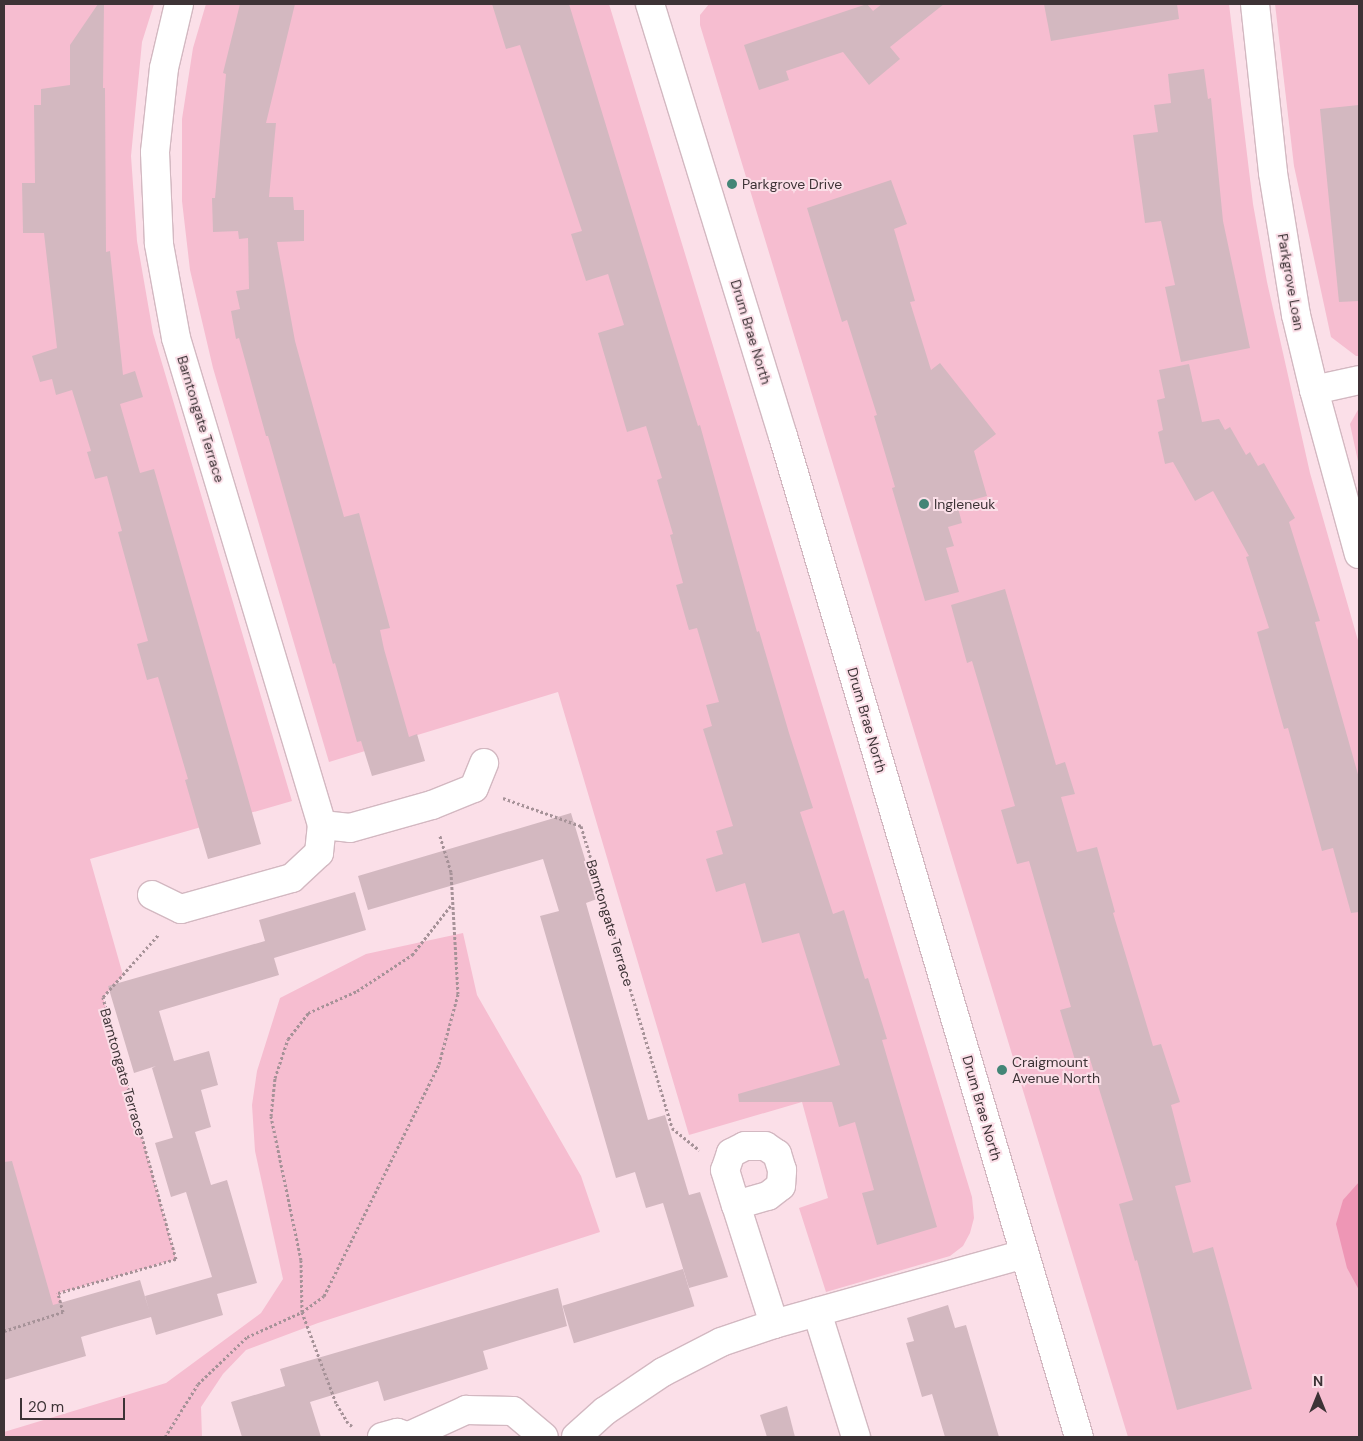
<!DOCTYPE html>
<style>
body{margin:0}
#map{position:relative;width:1363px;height:1441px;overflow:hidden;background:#fbdfe8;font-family:"DM Sans",sans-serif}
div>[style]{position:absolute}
.green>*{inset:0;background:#f6bdd0}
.forest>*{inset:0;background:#ee96b5}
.building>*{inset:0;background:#d3b8c0;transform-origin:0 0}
.path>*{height:3px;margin-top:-1.5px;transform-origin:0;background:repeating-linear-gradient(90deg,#a69298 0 2.5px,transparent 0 5px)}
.roads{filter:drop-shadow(1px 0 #d3b8c1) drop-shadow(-1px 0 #d3b8c1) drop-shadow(0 1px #d3b8c1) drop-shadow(0 -1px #d3b8c1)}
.minor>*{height:28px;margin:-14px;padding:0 14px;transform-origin:14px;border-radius:14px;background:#fff}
.major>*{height:28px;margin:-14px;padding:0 14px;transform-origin:14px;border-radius:14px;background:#fff}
.dots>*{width:14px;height:14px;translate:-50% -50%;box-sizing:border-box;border:2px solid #fbdfe8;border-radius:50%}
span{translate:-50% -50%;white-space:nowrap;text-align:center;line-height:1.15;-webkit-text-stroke:4px #fbdfe8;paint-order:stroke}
.poi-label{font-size:14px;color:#3d3336}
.left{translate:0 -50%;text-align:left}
.street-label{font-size:14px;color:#3d3336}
.frame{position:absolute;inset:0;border:5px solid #3d3336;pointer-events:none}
.north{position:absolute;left:1293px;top:1371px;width:50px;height:50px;-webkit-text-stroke:4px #fbdfe8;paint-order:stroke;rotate:0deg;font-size:14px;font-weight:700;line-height:20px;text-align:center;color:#3d3336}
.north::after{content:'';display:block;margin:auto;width:18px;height:22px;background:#3d3336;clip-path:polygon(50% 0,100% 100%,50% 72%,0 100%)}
.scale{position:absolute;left:20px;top:1398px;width:105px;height:22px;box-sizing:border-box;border:2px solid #3d3336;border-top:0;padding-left:6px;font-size:15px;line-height:18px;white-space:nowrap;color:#3d3336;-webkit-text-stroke:4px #fbdfe8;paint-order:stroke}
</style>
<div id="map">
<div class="green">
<i style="clip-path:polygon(4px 4px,154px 4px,142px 42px,131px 156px,137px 241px,153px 333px,292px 801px,90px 859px,123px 975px,103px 997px,176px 1259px,59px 1293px,63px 1312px,4px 1331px)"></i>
<i style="clip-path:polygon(206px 4px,609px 4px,972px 1197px,974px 1218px,970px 1233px,963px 1246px,950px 1256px,826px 1292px,799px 1208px,828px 1198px,802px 1102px,689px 1135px,558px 692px,329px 762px,213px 368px,190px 270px,182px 201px,182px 119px,193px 48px)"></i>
<i style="clip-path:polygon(709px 4px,1229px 4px,1253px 204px,1267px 282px,1310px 473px,1359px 644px,1359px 1437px,1128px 1437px,700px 25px,700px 15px)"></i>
<i style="clip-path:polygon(1275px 4px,1359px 4px,1359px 356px,1356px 356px,1331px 337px,1294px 166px)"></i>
<i style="clip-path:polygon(1359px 408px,1359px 466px,1350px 424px)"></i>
<i style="clip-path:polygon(463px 933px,477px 995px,581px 1176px,600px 1232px,318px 1323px,246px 1350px,223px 1374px,201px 1407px,202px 1437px,4px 1437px,4px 1432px,166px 1383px,261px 1313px,283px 1279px,255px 1151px,252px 1105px,257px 1071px,280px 998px,366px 954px)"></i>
</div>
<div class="forest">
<i style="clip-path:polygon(1359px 1182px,1359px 1290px,1347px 1268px,1336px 1224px,1343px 1200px)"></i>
</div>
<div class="building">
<i style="clip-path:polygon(98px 4px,104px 4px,103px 88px,105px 88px,106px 252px,110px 251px,123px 375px,135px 371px,143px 397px,120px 404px,140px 473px,154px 469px,261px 844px,208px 859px,185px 780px,188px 779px,158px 677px,147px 680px,137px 644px,148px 641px,118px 532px,122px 531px,107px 476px,95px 479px,87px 452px,91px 451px,72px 390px,56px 395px,52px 379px,40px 382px,32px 356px,57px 348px,44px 233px,23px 233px,22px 183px,35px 183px,34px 105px,41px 105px,41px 89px,70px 85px,70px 45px)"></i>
<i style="clip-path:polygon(240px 4px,295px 4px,266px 123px,276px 123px,269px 197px,293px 197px,294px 210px,304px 210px,304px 241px,277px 242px,295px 341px,317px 421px,344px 517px,359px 513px,390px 628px,380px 630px,384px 649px,409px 737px,417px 734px,425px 761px,372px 776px,361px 741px,357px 742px,335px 663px,333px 664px,268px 436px,266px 436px,239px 338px,236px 339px,231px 311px,240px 309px,236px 291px,249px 289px,248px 238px,239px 239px,238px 231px,213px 232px,212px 198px,215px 198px,226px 74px,223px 73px)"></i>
<i style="clip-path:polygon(492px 4px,569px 4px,668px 329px,698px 426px,700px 425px,757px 632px,759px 631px,789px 733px,813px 808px,800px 812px,833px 914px,844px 910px,865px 979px,868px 978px,887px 1039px,882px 1040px,937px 1227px,877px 1245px,862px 1193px,874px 1190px,855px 1122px,839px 1127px,832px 1102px,739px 1102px,738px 1094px,840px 1065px,799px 933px,762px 943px,745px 883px,716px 892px,706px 859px,723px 854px,716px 831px,733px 826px,703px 729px,712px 726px,706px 705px,719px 702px,697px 628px,689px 630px,676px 585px,683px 583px,670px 535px,673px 534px,657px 480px,662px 478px,646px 426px,627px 432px,598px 333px,624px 325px,608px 274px,586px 281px,571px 234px,582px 231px,520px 45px,506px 49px)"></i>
<i style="clip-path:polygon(867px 4px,873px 11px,882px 4px,944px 4px,890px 47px,900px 59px,869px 85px,843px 52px,786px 71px,789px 80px,759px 90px,744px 45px)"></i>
<i style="clip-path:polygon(1044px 4px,1177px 4px,1179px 19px,1051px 41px)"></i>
<i style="clip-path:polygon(1204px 69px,1208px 99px,1211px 98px,1223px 221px,1250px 348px,1181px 362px,1165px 287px,1175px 285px,1161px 221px,1145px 223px,1133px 135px,1158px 132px,1154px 105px,1171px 103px,1168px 74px)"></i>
<i style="clip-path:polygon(1359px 105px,1359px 301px,1339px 302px,1320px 109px)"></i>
<i style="clip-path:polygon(891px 180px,907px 224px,894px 229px,915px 301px,910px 302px,931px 370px,940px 363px,996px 434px,974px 451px,987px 496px,957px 504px,962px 523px,948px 527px,954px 546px,946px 548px,959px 592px,925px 601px,892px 488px,895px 487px,874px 416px,877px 415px,847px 320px,842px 322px,807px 208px)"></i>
<i style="clip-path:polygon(1189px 364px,1202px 422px,1219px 419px,1225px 430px,1230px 427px,1246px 455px,1250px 452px,1258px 466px,1264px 463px,1295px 518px,1289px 522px,1320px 621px,1315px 622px,1359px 778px,1359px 912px,1351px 913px,1333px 848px,1322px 851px,1288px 728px,1284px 729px,1257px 632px,1269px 628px,1246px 557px,1249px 556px,1213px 491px,1195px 501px,1173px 462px,1165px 464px,1158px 432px,1163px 430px,1157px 400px,1165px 398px,1159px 370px)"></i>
<i style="clip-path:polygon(1005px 589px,1056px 765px,1065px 762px,1075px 794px,1061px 797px,1077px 852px,1097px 847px,1115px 912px,1113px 913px,1153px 1046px,1161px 1044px,1180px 1102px,1171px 1105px,1191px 1182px,1175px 1186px,1193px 1253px,1213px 1247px,1252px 1389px,1177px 1410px,1137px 1260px,1135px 1261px,1119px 1204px,1133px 1200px,1089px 1056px,1075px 1060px,1060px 1010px,1071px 1007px,1029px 861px,1017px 864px,1001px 810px,1015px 806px,972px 661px,967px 663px,951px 605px)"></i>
<i style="clip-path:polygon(571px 813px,597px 899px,586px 903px,648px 1120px,665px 1115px,689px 1195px,700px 1192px,728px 1277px,689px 1288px,663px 1203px,646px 1208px,635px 1172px,616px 1178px,540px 916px,559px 911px,543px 859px,368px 910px,358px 876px)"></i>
<i style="clip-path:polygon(355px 892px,366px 930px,274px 958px,279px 975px,159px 1011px,174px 1061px,209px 1051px,218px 1085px,201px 1090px,211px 1127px,195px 1132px,211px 1185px,227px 1180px,257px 1283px,217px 1294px,223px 1315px,156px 1335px,151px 1317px,115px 1327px,81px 1337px,86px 1356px,4px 1380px,4px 1162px,12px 1161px,53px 1305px,140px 1280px,149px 1310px,145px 1296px,212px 1277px,186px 1192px,171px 1197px,155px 1143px,182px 1135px,173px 1138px,152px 1068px,156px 1066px,134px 1073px,108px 986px,265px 941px,259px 920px)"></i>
<i style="left:683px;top:1269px;width:39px;height:126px;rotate:73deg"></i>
<i style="clip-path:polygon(558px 1288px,567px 1326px,483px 1351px,488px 1369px,384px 1401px,378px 1381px,310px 1402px,321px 1437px,242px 1437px,231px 1402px,285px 1386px,280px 1369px)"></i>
<i style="clip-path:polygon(948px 1305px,955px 1328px,966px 1325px,999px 1437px,945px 1437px,932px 1394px,922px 1397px,906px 1343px,914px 1341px,907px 1318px)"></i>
<i style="clip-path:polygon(787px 1406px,795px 1437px,767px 1437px,760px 1415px)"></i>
</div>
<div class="path">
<i style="left:503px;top:798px;width:83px;rotate:19.7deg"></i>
<i style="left:581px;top:826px;width:315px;rotate:73.2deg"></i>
<i style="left:672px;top:1128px;width:35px;rotate:39deg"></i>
<i style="left:4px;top:1331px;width:62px;rotate:-17.9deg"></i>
<i style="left:63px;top:1312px;width:20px;rotate:-105deg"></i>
<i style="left:58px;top:1293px;width:123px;rotate:-16.1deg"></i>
<i style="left:176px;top:1259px;width:272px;rotate:-105.6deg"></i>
<i style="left:103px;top:997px;width:83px;rotate:-48.4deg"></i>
<i style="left:352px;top:1426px;width:5px;rotate:-143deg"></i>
<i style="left:348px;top:1423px;width:23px;rotate:-121deg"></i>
<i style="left:336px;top:1403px;width:97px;rotate:-110.5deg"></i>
<i style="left:302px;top:1312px;width:52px;rotate:-91.1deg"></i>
<i style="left:301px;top:1260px;width:147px;rotate:-101.8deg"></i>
<i style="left:271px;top:1116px;width:38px;rotate:-84deg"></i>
<i style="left:275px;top:1078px;width:41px;rotate:-71.6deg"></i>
<i style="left:288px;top:1039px;width:33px;rotate:-52deg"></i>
<i style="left:308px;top:1013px;width:54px;rotate:-24.2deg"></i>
<i style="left:357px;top:991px;width:66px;rotate:-33.2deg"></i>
<i style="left:412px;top:955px;width:65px;rotate:-51.9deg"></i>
<i style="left:165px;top:1437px;width:62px;rotate:-58.1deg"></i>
<i style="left:198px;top:1384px;width:68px;rotate:-43.8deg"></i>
<i style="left:247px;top:1337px;width:60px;rotate:-24.4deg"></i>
<i style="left:302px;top:1312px;width:27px;rotate:-36deg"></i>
<i style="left:324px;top:1296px;width:259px;rotate:-63.6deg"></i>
<i style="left:439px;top:1064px;width:73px;rotate:-74.8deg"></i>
<i style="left:458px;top:994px;width:122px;rotate:-93.3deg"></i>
<i style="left:451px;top:872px;width:39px;rotate:-107deg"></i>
</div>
<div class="roads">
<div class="minor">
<i style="left:1255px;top:4px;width:170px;rotate:83.9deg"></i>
<i style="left:1273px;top:173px;width:144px;rotate:80.8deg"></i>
<i style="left:1296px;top:315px;width:77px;rotate:76.5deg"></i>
<i style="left:1314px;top:390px;width:170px;rotate:74.7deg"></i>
<i style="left:1314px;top:390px;width:46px;rotate:-12.5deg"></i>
<i style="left:322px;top:825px;width:28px;rotate:6deg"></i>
<i style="left:350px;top:828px;width:85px;rotate:-15.7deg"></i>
<i style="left:432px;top:805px;width:45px;rotate:-22deg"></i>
<i style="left:474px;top:788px;width:27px;rotate:-68deg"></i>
<i style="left:152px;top:895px;width:32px;rotate:26deg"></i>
<i style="left:181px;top:909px;width:115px;rotate:-15.6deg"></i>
<i style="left:292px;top:878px;width:37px;rotate:-43deg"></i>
<i style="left:319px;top:853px;width:28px;rotate:-84deg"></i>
<i style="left:322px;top:825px;width:508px;rotate:-106.69deg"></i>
<i style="left:176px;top:338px;width:96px;rotate:-100.3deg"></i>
<i style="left:159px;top:244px;width:92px;rotate:-92.5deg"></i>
<i style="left:155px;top:152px;width:84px;rotate:-83.9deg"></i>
<i style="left:164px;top:68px;width:66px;rotate:-76.8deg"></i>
<i style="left:736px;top:1205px;width:33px;rotate:-16deg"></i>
<i style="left:768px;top:1196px;width:16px;rotate:-38deg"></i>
<i style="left:781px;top:1186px;width:16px;rotate:-86deg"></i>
<i style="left:782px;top:1170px;width:17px;rotate:-107deg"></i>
<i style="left:777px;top:1154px;width:14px;rotate:-146deg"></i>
<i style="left:765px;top:1146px;width:20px;rotate:180deg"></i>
<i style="left:745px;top:1146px;width:16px;rotate:153deg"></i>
<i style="left:731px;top:1153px;width:18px;rotate:109deg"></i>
<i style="left:725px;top:1170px;width:37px;rotate:73deg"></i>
<i style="left:736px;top:1205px;width:125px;rotate:72.3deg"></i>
<i style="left:817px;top:1312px;width:131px;rotate:72.7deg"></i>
<i style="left:409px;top:1436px;width:63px;rotate:-24.5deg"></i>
<i style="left:466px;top:1410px;width:47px;rotate:1.2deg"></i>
<i style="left:513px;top:1411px;width:40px;rotate:40deg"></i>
<i style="left:382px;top:1437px;width:16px;rotate:-15deg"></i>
<i style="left:397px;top:1433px;width:14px;rotate:17deg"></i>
<i style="left:576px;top:1437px;width:39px;rotate:-42deg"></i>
<i style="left:605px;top:1411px;width:70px;rotate:-33.9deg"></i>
<i style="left:663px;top:1372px;width:65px;rotate:-27.3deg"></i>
<i style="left:721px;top:1342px;width:56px;rotate:-18.8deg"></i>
<i style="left:774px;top:1324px;width:260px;rotate:-15.6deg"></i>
</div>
<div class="major">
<i style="left:650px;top:4px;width:452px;rotate:72.9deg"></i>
<i style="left:783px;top:436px;width:1044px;rotate:73.53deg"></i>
</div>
</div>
<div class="dots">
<i style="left:732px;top:184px;background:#438576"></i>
<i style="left:924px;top:504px;background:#438576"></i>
<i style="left:1002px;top:1070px;background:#438576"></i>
</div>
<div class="poi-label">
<span class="left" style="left:742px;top:184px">Parkgrove Drive</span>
<span class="left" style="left:934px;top:504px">Ingleneuk</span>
<span class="left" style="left:1012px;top:1070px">Craigmount<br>Avenue North</span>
</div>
<div class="street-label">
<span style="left:1291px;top:282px;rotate:80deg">Parkgrove Loan</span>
<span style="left:751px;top:332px;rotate:73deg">Drum Brae North</span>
<span style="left:201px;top:419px;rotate:73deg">Barntongate Terrace</span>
<span style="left:867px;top:720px;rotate:74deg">Drum Brae North</span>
<span style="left:610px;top:923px;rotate:73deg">Barntongate Terrace</span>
<span style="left:123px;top:1072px;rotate:74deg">Barntongate Terrace</span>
<span style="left:982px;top:1108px;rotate:74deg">Drum Brae North</span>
</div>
<div class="frame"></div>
<div class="north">N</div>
<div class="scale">20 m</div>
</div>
